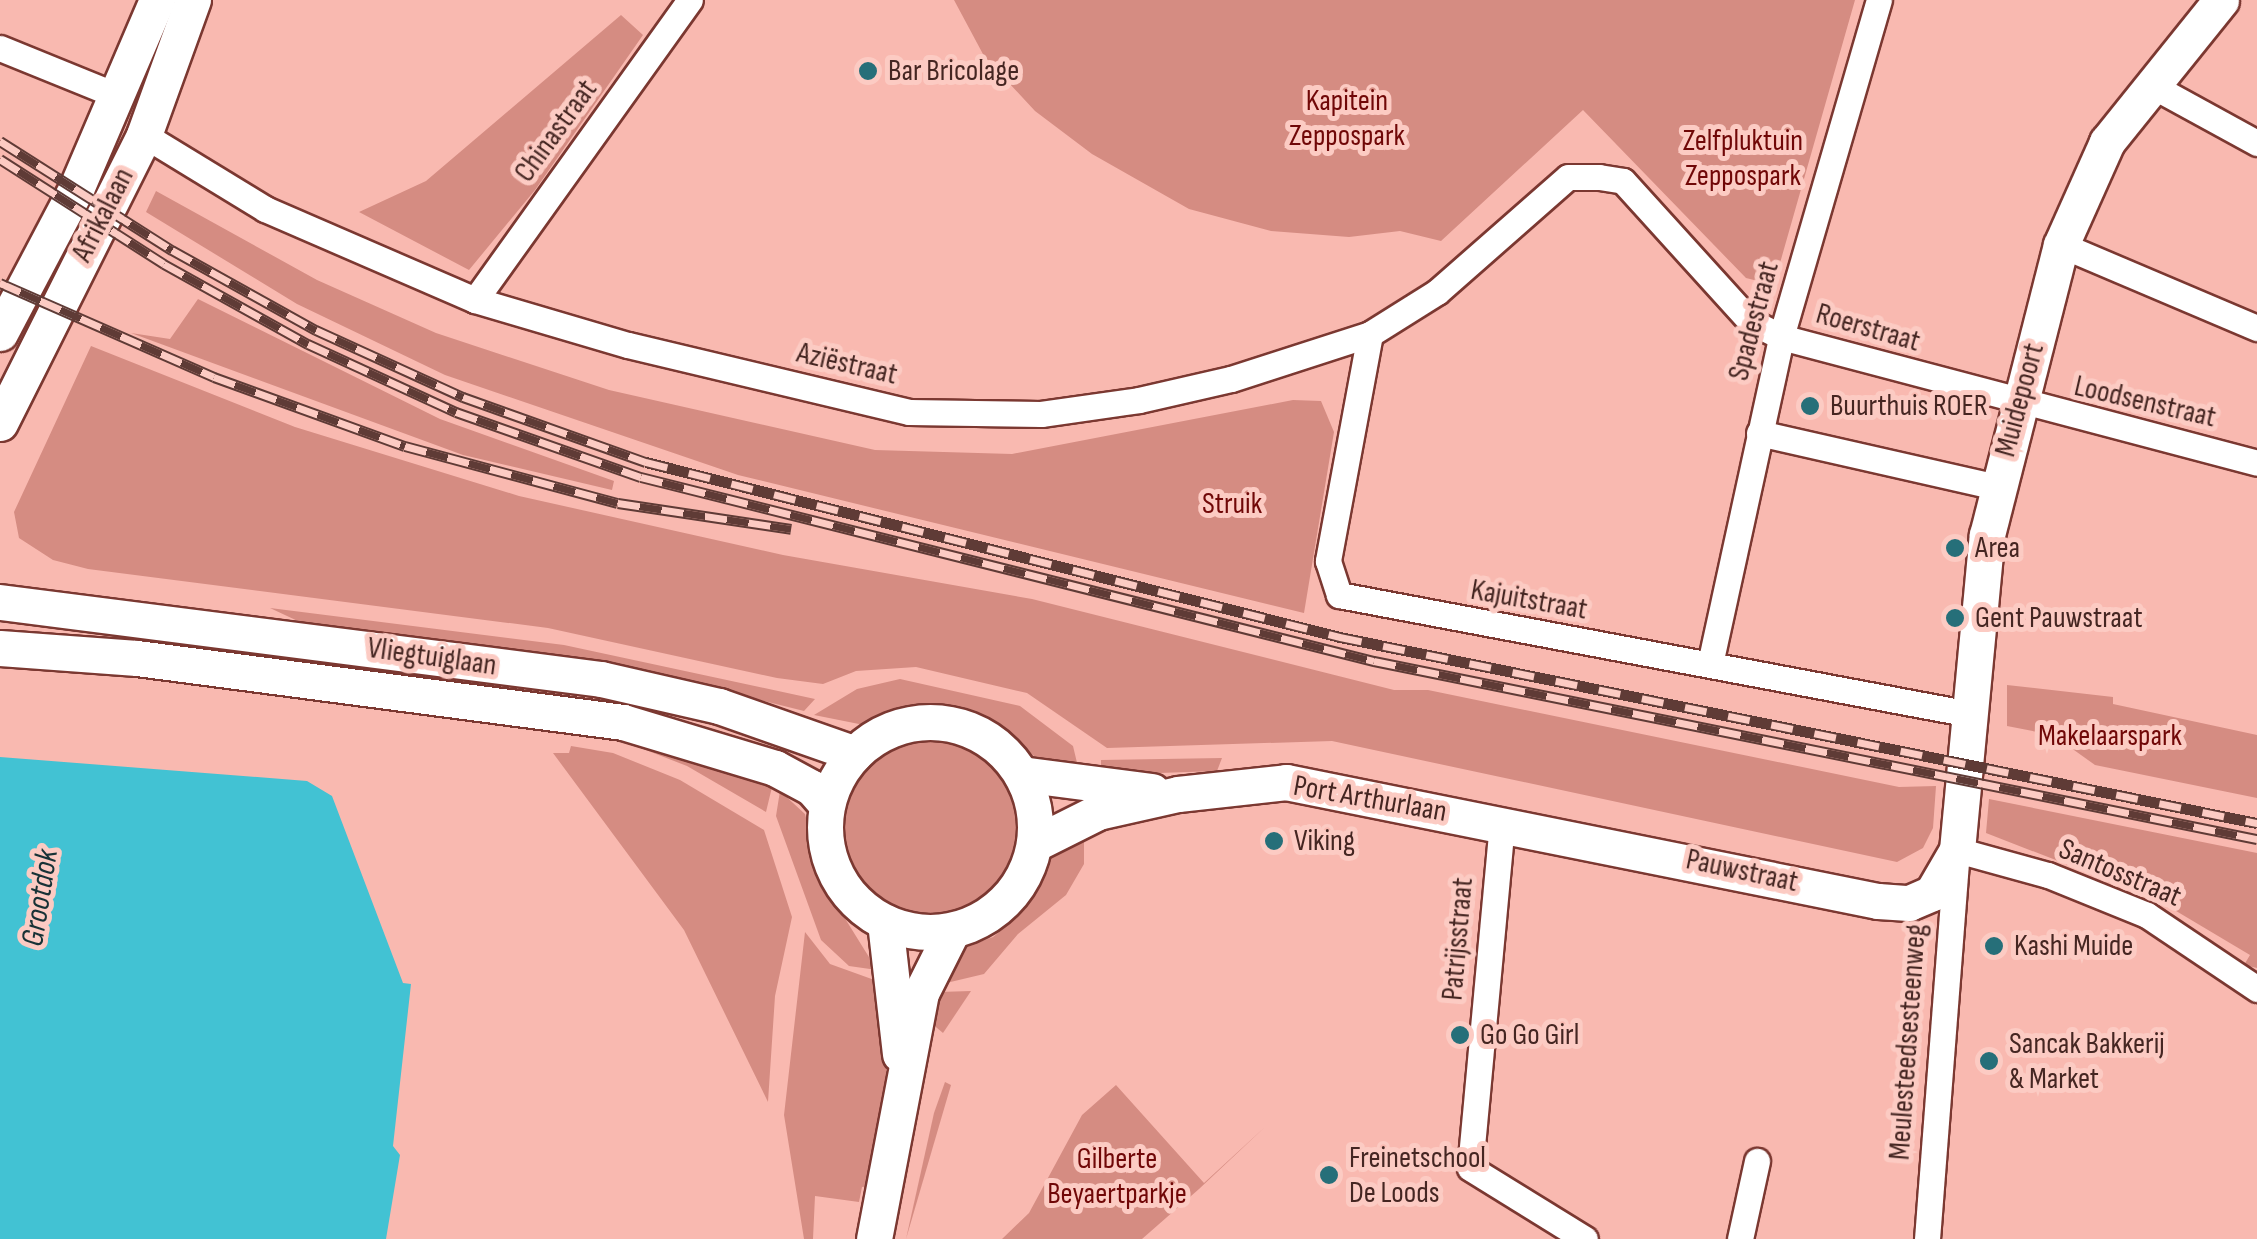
<!DOCTYPE html>
<meta charset="utf-8">
<style>
body{margin:0}
#map{position:relative;width:2257px;height:1239px;overflow:hidden;background:#f9b9b0;font-family:"Sofia Sans Condensed",sans-serif}
div>[style]{position:absolute}
.green>*{inset:0;background:#d58c82}
.round{border-radius:50%}
.water>*{inset:0;background:#42c2d3}
.roads{filter:drop-shadow(2px 0 #7b3831) drop-shadow(-2px 0 #7b3831) drop-shadow(0 2px #7b3831) drop-shadow(0 -2px #7b3831)}
.street>*{height:25px;margin:-12.5px;padding:0 12.5px;transform-origin:12.5px;border-radius:12.5px;background:#fff}
.secondary>*{height:35px;margin:-17.5px;padding:0 17.5px;transform-origin:17.5px;border-radius:17.5px;background:#fff}
.secondary>.ring{margin:-17.5px;padding:0;box-sizing:content-box;background:none;border:35px solid #fff;border-radius:50%}
.rail>*{height:11px;margin-top:-5.5px;transform-origin:0;background:repeating-linear-gradient(90deg,#fccbc3 0 22px,#5f3b36 0 44px);box-sizing:border-box;border-block:2px solid #5f3b36}
.dots>*{width:28px;height:28px;translate:-50% -50%;box-sizing:border-box;border:5px solid #fccbc3;border-radius:50%}
span{translate:-50% -50%;white-space:nowrap;text-align:center;line-height:1.15;-webkit-text-stroke:10px #fccbc3;paint-order:stroke}
.poi-label{font-size:30px;color:#452622}
.left{translate:0 -50%;text-align:left}
.park-label{font-size:30px;color:#700707}
.street-label{font-size:30px;color:#452622}
.water-label{font-size:32px;color:#173236;font-style:italic}
</style>
<div id="map">
<div class="green">
<i style="clip-path:polygon(954px 0,1855px 0,1778px 270px,1762px 282px,1746px 278px,1583px 110px,1441px 241px,1400px 231px,1349px 237px,1271px 231px,1189px 209px,1092px 154px,1035px 111px,984px 56px)"></i>
<i style="clip-path:polygon(621px 15px,643px 35px,535px 190px,469px 270px,359px 212px,426px 181px)"></i>
<i style="clip-path:polygon(156px 191px,317px 280px,436px 333px,609px 390px,875px 450px,1012px 454px,1293px 400px,1321px 401px,1334px 432px,1304px 613px,738px 475px,445px 375px,297px 304px,146px 212px)"></i>
<i style="clip-path:polygon(198px 299px,440px 419px,614px 481px,612px 490px,463px 455px,131px 333px,170px 339px)"></i>
<i style="clip-path:polygon(91px 346px,295px 427px,519px 496px,783px 555px,1032px 599px,1394px 690px,1428px 690px,1899px 787px,1936px 786px,1933px 828px,1923px 848px,1897px 862px,1332px 741px,1107px 748px,1027px 693px,916px 667px,856px 671px,823px 684px,777px 678px,548px 628px,88px 569px,53px 560px,19px 538px,14px 512px)"></i>
<i style="clip-path:polygon(270px 608px,564px 645px,815px 699px,804px 711px,636px 669px,302px 623px)"></i>
<i style="clip-path:polygon(900px 679px,1020px 706px,1073px 746px,1079px 771px,1039px 760px,993px 723px,947px 708px,904px 710px,864px 725px,814px 715px,857px 689px)"></i>
<i style="clip-path:polygon(2007px 685px,2113px 697px,2113px 704px,2257px 735px,2257px 798px,2095px 765px,2053px 735px,2007px 726px)"></i>
<i style="clip-path:polygon(615px 738px,772px 787px,766px 812px,687px 766px)"></i>
<i class="round" style="left:844px;top:740px;width:176px;height:176px"></i>
<i style="clip-path:polygon(571px 746px,613px 753px,680px 780px,764px 830px,792px 917px,775px 996px,768px 1102px,684px 930px,553px 753px,569px 753px)"></i>
<i style="clip-path:polygon(1222px 758px,1217px 771px,1101px 775px,1101px 760px)"></i>
<i style="clip-path:polygon(780px 791px,805px 814px,823px 883px,877px 970px,849px 966px,821px 940px,776px 816px)"></i>
<i style="clip-path:polygon(1989px 799px,2257px 853px,2257px 968px,2244px 965px,2250px 955px,2156px 899px,1986px 833px)"></i>
<i style="clip-path:polygon(1084px 829px,1084px 864px,1066px 895px,1018px 934px,984px 974px,942px 984px,961px 949px,993px 937px,1020px 915px,1056px 848px)"></i>
<i style="clip-path:polygon(805px 932px,830px 964px,880px 982px,887px 1080px,869px 1186px,862px 1187px,859px 1202px,815px 1196px,813px 1239px,804px 1239px,784px 1115px)"></i>
<i style="clip-path:polygon(971px 991px,943px 1033px,930px 1022px,939px 992px)"></i>
<i style="clip-path:polygon(945px 1082px,951px 1085px,906px 1239px,934px 1113px)"></i>
<i style="clip-path:polygon(1116px 1085px,1204px 1183px,1266px 1126px,1199px 1189px,1142px 1239px,1002px 1239px,1029px 1213px,1082px 1115px)"></i>
</div>
<div class="water">
<i style="clip-path:polygon(0 757px,307px 781px,332px 796px,403px 983px,411px 984px,393px 1146px,400px 1155px,386px 1239px,0 1239px)"></i>
</div>
<div class="roads">
<div class="street">
<i style="left:0;top:48px;width:127px;rotate:22.1deg"></i>
<i style="left:2151px;top:85px;width:121px;rotate:28.7deg"></i>
<i style="left:144px;top:135px;width:142px;rotate:31.4deg"></i>
<i style="left:265px;top:209px;width:229px;rotate:23.4deg"></i>
<i style="left:475px;top:300px;width:159px;rotate:16.4deg"></i>
<i style="left:628px;top:345px;width:289px;rotate:13.4deg"></i>
<i style="left:909px;top:412px;width:132px;rotate:0.9deg"></i>
<i style="left:1041px;top:414px;width:99px;rotate:-8.1deg"></i>
<i style="left:1139px;top:400px;width:94px;rotate:-12.9deg"></i>
<i style="left:1231px;top:379px;width:146px;rotate:-17.9deg"></i>
<i style="left:1370px;top:334px;width:79px;rotate:-32.1deg"></i>
<i style="left:1437px;top:292px;width:174px;rotate:-41.3deg"></i>
<i style="left:1568px;top:177px;width:31px"></i>
<i style="left:1599px;top:177px;width:24px;rotate:9deg"></i>
<i style="left:1623px;top:181px;width:189px;rotate:47.8deg"></i>
<i style="left:1750px;top:321px;width:35px;rotate:27deg"></i>
<i style="left:1781px;top:337px;width:492px;rotate:14.8deg"></i>
<i style="left:2061px;top:245px;width:213px;rotate:23deg"></i>
<i style="left:475px;top:300px;width:369px;rotate:-54.4deg"></i>
<i style="left:1370px;top:334px;width:231px;rotate:100.5deg"></i>
<i style="left:1328px;top:561px;width:36px;rotate:72deg"></i>
<i style="left:1339px;top:595px;width:642px;rotate:10.68deg"></i>
<i style="left:1759px;top:433px;width:244px;rotate:12.8deg"></i>
<i style="left:1710px;top:664px;width:335px;rotate:-77.7deg"></i>
<i style="left:1781px;top:337px;width:351px;rotate:-73.8deg"></i>
<i style="left:1502px;top:823px;width:346px;rotate:95.3deg"></i>
<i style="left:1470px;top:1168px;width:135px;rotate:31.7deg"></i>
<i style="left:1740px;top:1239px;width:80px;rotate:-77.7deg"></i>
<i style="left:1927px;top:1239px;width:390px;rotate:-85.6deg"></i>
<i style="left:1957px;top:850px;width:94px;rotate:15.4deg"></i>
<i style="left:2048px;top:875px;width:107px;rotate:22deg"></i>
<i style="left:2147px;top:915px;width:133px;rotate:33.9deg"></i>
</div>
<div class="secondary">
<i style="left:0;top:333px;width:163px;rotate:-62.2deg"></i>
<i style="left:76px;top:189px;width:206px;rotate:-66.8deg"></i>
<i style="left:0;top:423px;width:322px;rotate:-63.4deg"></i>
<i style="left:144px;top:135px;width:144px;rotate:-70.1deg"></i>
<i style="left:0;top:602px;width:606px;rotate:7.3deg"></i>
<i style="left:601px;top:679px;width:121px;rotate:12.9deg"></i>
<i style="left:719px;top:706px;width:144px;rotate:19.4deg"></i>
<i style="left:0;top:648px;width:137px;rotate:4.2deg"></i>
<i style="left:137px;top:658px;width:490px;rotate:7.5deg"></i>
<i style="left:623px;top:722px;width:159px;rotate:16.8deg"></i>
<i style="left:775px;top:768px;width:42px;rotate:28.4deg"></i>
<i style="left:812px;top:788px;width:21px;rotate:49deg"></i>
<i class="ring" style="left:825px;top:722px;width:175px;height:175px"></i>
<i style="left:1021px;top:774px;width:132px;rotate:7.4deg"></i>
<i style="left:1034px;top:844px;width:72px;rotate:-26.6deg"></i>
<i style="left:1098px;top:812px;width:82px;rotate:-12.7deg"></i>
<i style="left:1178px;top:794px;width:109px;rotate:-6.3deg"></i>
<i style="left:1286px;top:782px;width:604px;rotate:11.37deg"></i>
<i style="left:1878px;top:901px;width:31px;rotate:4deg"></i>
<i style="left:1909px;top:903px;width:25px;rotate:-23deg"></i>
<i style="left:1932px;top:893px;width:50px;rotate:-59.8deg"></i>
<i style="left:1957px;top:850px;width:316px;rotate:-84.6deg"></i>
<i style="left:1987px;top:535px;width:299px;rotate:-75.7deg"></i>
<i style="left:2061px;top:245px;width:113px;rotate:-65.9deg"></i>
<i style="left:2107px;top:142px;width:182px;rotate:-51.2deg"></i>
<i style="left:885px;top:922px;width:133px;rotate:83.5deg"></i>
<i style="left:874px;top:1239px;width:250px;rotate:-79.2deg"></i>
<i style="left:921px;top:993px;width:67px;rotate:-63.4deg"></i>
</div>
</div>
<div class="rail">
<i style="left:0;top:141px;width:204px;rotate:32.4deg"></i>
<i style="left:172px;top:250px;width:165px;rotate:29.1deg"></i>
<i style="left:316px;top:330px;width:162px;rotate:24.5deg"></i>
<i style="left:463px;top:397px;width:194px;rotate:19.6deg"></i>
<i style="left:646px;top:462px;width:716px;rotate:14.15deg"></i>
<i style="left:1340px;top:637px;width:936px;rotate:11.47deg"></i>
<i style="left:0;top:159px;width:195px;rotate:32.6deg"></i>
<i style="left:164px;top:264px;width:165px;rotate:29.1deg"></i>
<i style="left:308px;top:344px;width:163px;rotate:24.7deg"></i>
<i style="left:456px;top:412px;width:196px;rotate:19.4deg"></i>
<i style="left:641px;top:477px;width:756px;rotate:14.09deg"></i>
<i style="left:1374px;top:661px;width:901px;rotate:11.4deg"></i>
<i style="left:0;top:283px;width:234px;rotate:23.7deg"></i>
<i style="left:214px;top:377px;width:203px;rotate:19.9deg"></i>
<i style="left:405px;top:446px;width:220px;rotate:15deg"></i>
<i style="left:618px;top:503px;width:175px;rotate:8.5deg"></i>
</div>
<div class="dots">
<i style="left:868px;top:71px;background:#266f79"></i>
<i style="left:1810px;top:406px;background:#266f79"></i>
<i style="left:1955px;top:548px;background:#266f79"></i>
<i style="left:1955px;top:618px;background:#266f79"></i>
<i style="left:1274px;top:841px;background:#266f79"></i>
<i style="left:1994px;top:946px;background:#266f79"></i>
<i style="left:1460px;top:1035px;background:#266f79"></i>
<i style="left:1989px;top:1061px;background:#266f79"></i>
<i style="left:1329px;top:1175px;background:#266f79"></i>
</div>
<div class="poi-label">
<span class="left" style="left:888px;top:71px">Bar Bricolage</span>
<span class="left" style="left:1830px;top:406px">Buurthuis ROER</span>
<span class="left" style="left:1975px;top:548px">Area</span>
<span class="left" style="left:1975px;top:618px">Gent Pauwstraat</span>
<span class="left" style="left:1294px;top:841px">Viking</span>
<span class="left" style="left:2014px;top:946px">Kashi Muide</span>
<span class="left" style="left:1480px;top:1035px">Go Go Girl</span>
<span class="left" style="left:2009px;top:1061px">Sancak Bakkerij<br>&amp; Market</span>
<span class="left" style="left:1349px;top:1175px">Freinetschool<br>De Loods</span>
</div>
<div class="park-label">
<span style="left:1347px;top:118px">Kapitein<br>Zeppospark</span>
<span style="left:1743px;top:158px">Zelfpluktuin<br>Zeppospark</span>
<span style="left:1232px;top:504px">Struik</span>
<span style="left:2110px;top:736px">Makelaarspark</span>
<span style="left:1117px;top:1176px">Gilberte<br>Beyaertparkje</span>
</div>
<div class="street-label">
<span style="left:556px;top:131px;rotate:-54deg">Chinastraat</span>
<span style="left:103px;top:215px;rotate:-63deg">Afrikalaan</span>
<span style="left:1754px;top:321px;rotate:-75deg">Spadestraat</span>
<span style="left:1868px;top:328px;rotate:16deg">Roerstraat</span>
<span style="left:847px;top:364px;rotate:13deg">Aziëstraat</span>
<span style="left:2020px;top:400px;rotate:-75deg">Muidepoort</span>
<span style="left:2145px;top:402px;rotate:13deg">Loodsenstraat</span>
<span style="left:1529px;top:600px;rotate:10deg">Kajuitstraat</span>
<span style="left:432px;top:657px;rotate:8deg">Vliegtuiglaan</span>
<span style="left:1370px;top:799px;rotate:10deg">Port Arthurlaan</span>
<span style="left:1742px;top:871px;rotate:12deg">Pauwstraat</span>
<span style="left:2120px;top:873px;rotate:23deg">Santosstraat</span>
<span style="left:1458px;top:939px;rotate:-85deg">Patrijsstraat</span>
<span style="left:1908px;top:1042px;rotate:-86deg">Meulesteedsesteenweg</span>
</div>
<div class="water-label">
<span style="left:41px;top:898px;rotate:-81deg">Grootdok</span>
</div>
</div>
